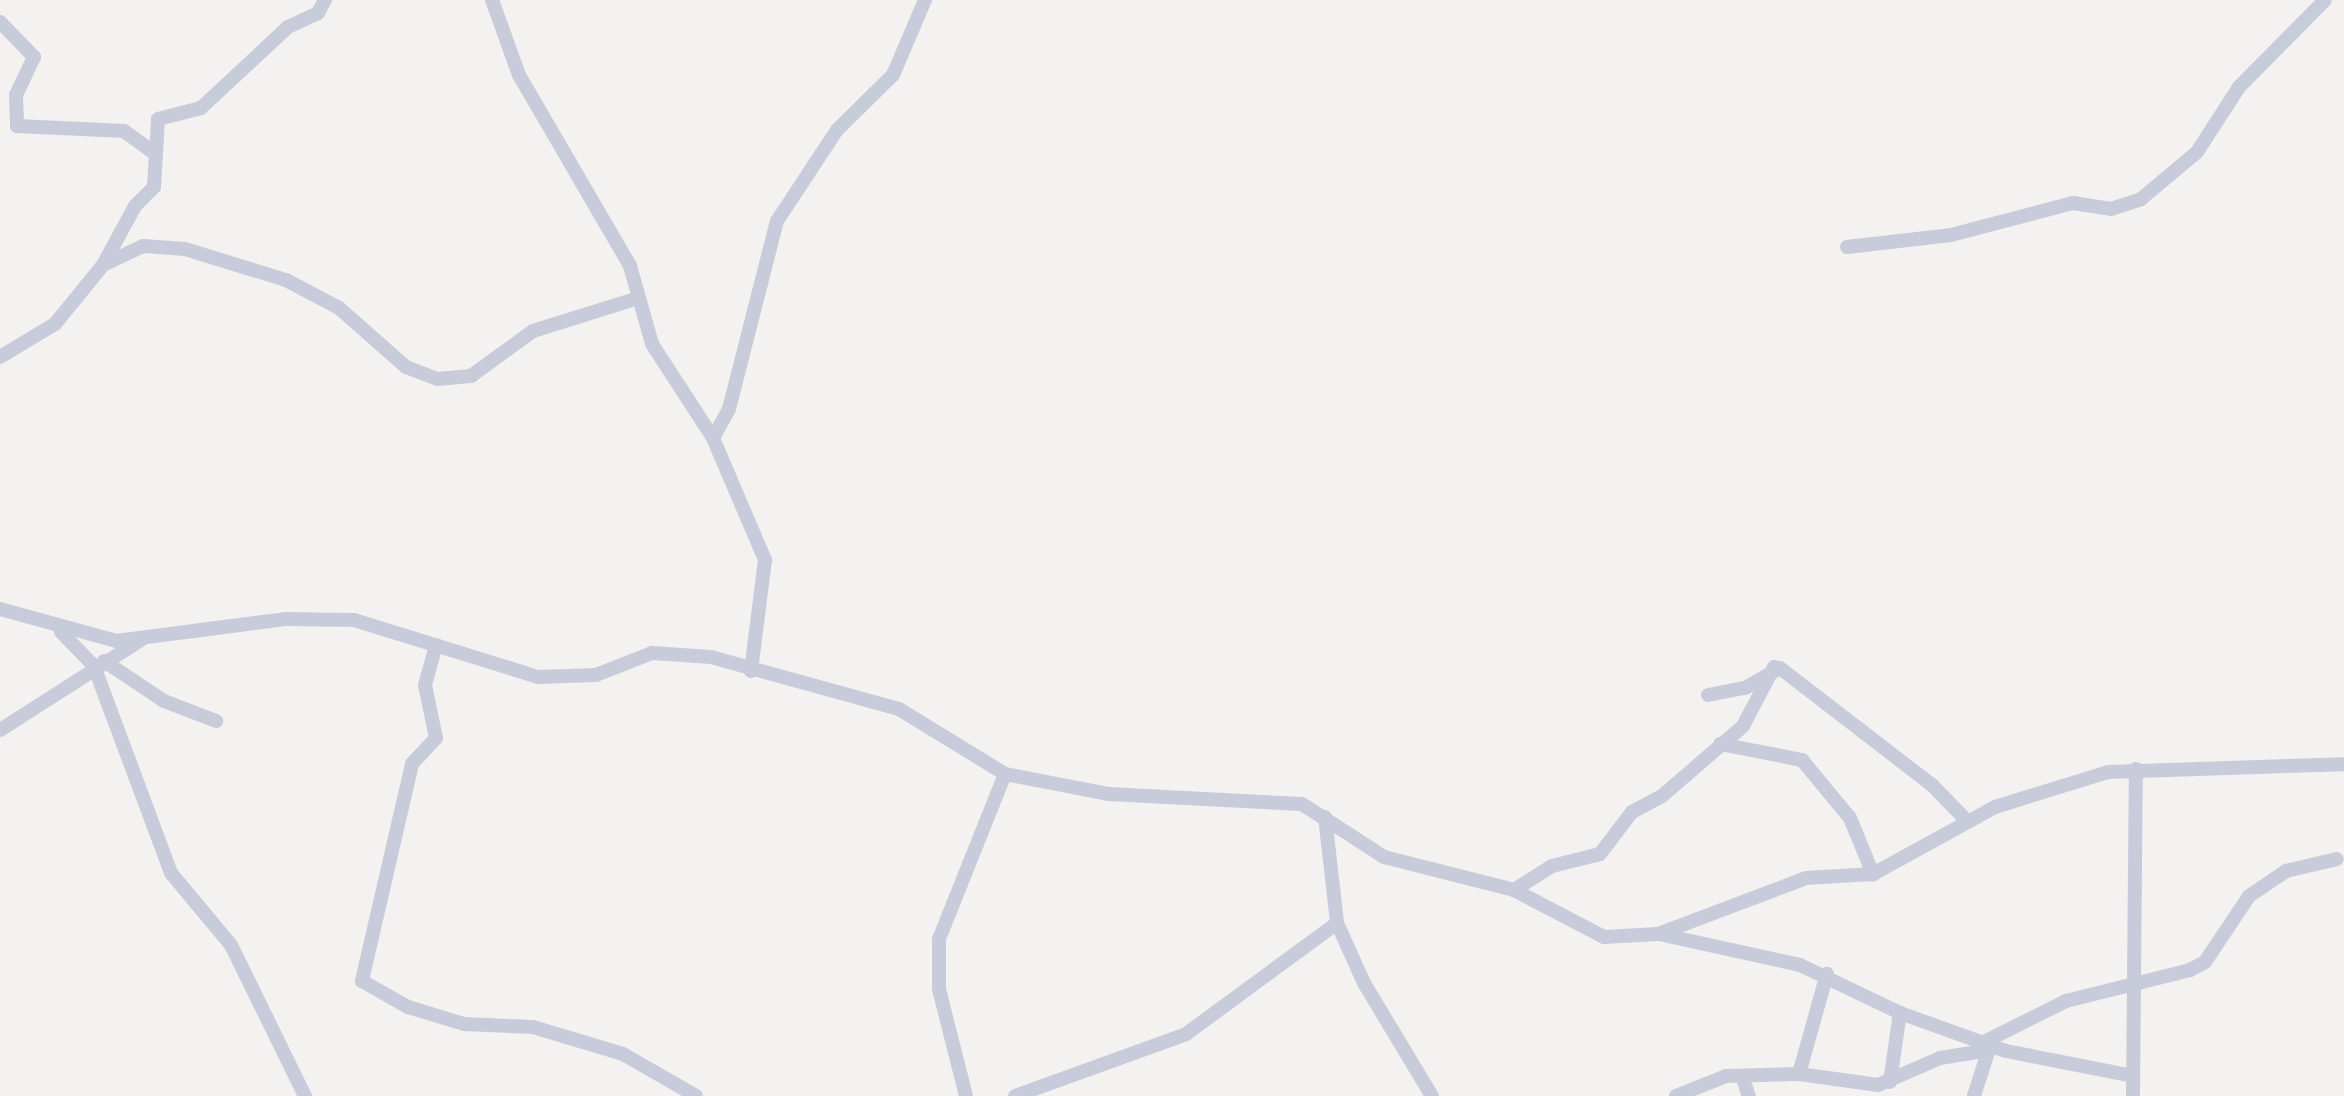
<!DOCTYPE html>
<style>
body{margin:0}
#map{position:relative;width:2344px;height:1096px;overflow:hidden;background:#f4f2f1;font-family:Karla,sans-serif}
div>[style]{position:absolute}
.minor>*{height:14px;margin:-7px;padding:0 7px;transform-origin:7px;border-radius:7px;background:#c8cbd9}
span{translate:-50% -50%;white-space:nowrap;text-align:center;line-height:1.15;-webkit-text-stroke:8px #fff;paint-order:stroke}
</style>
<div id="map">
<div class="minor">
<i style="left:492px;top:0;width:80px;rotate:70.2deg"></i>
<i style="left:519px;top:75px;width:221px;rotate:59.8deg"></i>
<i style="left:630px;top:266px;width:81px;rotate:74.2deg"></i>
<i style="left:652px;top:344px;width:112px;rotate:57deg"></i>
<i style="left:713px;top:438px;width:133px;rotate:66.9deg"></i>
<i style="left:765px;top:560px;width:112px;rotate:97.2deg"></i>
<i style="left:0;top:22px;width:49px;rotate:45.8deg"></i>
<i style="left:34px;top:57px;width:42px;rotate:115.3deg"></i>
<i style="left:16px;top:95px;width:31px;rotate:88deg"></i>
<i style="left:17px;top:126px;width:107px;rotate:2.7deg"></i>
<i style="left:124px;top:131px;width:34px;rotate:36deg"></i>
<i style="left:1847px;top:247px;width:105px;rotate:-6.6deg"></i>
<i style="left:1951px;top:235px;width:126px;rotate:-14.7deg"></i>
<i style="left:2073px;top:203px;width:38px;rotate:9deg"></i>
<i style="left:2111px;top:209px;width:32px;rotate:-18deg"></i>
<i style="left:2141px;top:199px;width:73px;rotate:-40deg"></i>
<i style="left:2197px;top:152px;width:77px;rotate:-57.1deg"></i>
<i style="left:2239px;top:87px;width:122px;rotate:-45.3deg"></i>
<i style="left:103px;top:265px;width:67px;rotate:-61.5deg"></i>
<i style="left:135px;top:206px;width:27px;rotate:-45deg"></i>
<i style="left:154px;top:187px;width:68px;rotate:-86.6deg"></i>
<i style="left:158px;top:119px;width:44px;rotate:-14.3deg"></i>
<i style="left:201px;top:108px;width:119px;rotate:-43deg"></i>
<i style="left:288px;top:27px;width:33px;rotate:-25deg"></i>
<i style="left:318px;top:13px;width:15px;rotate:-62deg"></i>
<i style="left:0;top:357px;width:64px;rotate:-31deg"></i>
<i style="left:55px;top:324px;width:76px;rotate:-50.9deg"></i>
<i style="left:103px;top:265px;width:44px;rotate:-25.4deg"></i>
<i style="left:143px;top:246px;width:42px;rotate:4.1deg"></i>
<i style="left:185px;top:249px;width:106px;rotate:17.1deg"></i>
<i style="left:286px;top:280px;width:60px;rotate:27.8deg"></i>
<i style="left:339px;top:308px;width:89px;rotate:41.4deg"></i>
<i style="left:406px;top:367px;width:33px;rotate:21deg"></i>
<i style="left:437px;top:379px;width:34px;rotate:-5deg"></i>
<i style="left:471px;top:376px;width:77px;rotate:-36deg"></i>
<i style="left:533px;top:331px;width:110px;rotate:-17.4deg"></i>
<i style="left:713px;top:438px;width:33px;rotate:-61deg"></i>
<i style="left:729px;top:409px;width:194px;rotate:-75.7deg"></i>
<i style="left:777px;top:221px;width:109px;rotate:-56.6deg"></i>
<i style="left:837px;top:130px;width:78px;rotate:-44.5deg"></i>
<i style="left:893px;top:75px;width:82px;rotate:-66.9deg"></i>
<i style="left:0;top:609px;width:120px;rotate:15.4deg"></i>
<i style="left:116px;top:641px;width:170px;rotate:-7.4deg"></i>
<i style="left:285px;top:619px;width:69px;rotate:0.8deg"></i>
<i style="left:354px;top:620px;width:193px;rotate:17.2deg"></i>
<i style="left:538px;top:677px;width:58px;rotate:-2deg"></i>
<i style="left:596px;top:675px;width:60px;rotate:-21.4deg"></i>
<i style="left:652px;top:653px;width:59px;rotate:3.9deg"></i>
<i style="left:711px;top:657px;width:195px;rotate:15.5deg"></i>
<i style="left:899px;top:709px;width:124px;rotate:31.5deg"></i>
<i style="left:1005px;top:774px;width:106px;rotate:10.9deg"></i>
<i style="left:1109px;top:794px;width:193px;rotate:3deg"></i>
<i style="left:1302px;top:804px;width:98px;rotate:32.9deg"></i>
<i style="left:1384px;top:857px;width:134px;rotate:14.2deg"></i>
<i style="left:1514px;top:890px;width:102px;rotate:27.6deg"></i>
<i style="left:1604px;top:937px;width:54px;rotate:-3.2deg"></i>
<i style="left:1658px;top:934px;width:158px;rotate:-20.7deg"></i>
<i style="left:1806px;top:878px;width:67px;rotate:-3.4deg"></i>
<i style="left:1873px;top:874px;width:139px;rotate:-28.8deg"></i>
<i style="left:1995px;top:807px;width:118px;rotate:-17.2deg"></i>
<i style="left:2108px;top:772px;width:236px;rotate:-1.9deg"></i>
<i style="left:61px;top:632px;width:47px;rotate:45.9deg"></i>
<i style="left:94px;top:666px;width:221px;rotate:69.6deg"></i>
<i style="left:171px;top:873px;width:94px;rotate:50.2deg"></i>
<i style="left:231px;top:945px;width:168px;rotate:63.9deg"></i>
<i style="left:436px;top:645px;width:41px;rotate:105.4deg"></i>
<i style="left:425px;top:685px;width:54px;rotate:78.3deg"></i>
<i style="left:436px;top:738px;width:35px;rotate:133deg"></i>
<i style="left:412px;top:764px;width:223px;rotate:103deg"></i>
<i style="left:362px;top:981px;width:53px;rotate:29.5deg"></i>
<i style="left:408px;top:1007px;width:59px;rotate:16.9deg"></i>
<i style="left:464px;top:1024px;width:69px;rotate:2.5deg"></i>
<i style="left:533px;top:1027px;width:94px;rotate:16.7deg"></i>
<i style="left:623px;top:1054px;width:84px;rotate:29.9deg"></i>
<i style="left:104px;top:661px;width:72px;rotate:33.7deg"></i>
<i style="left:164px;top:701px;width:56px;rotate:21deg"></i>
<i style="left:1708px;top:695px;width:38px;rotate:-11deg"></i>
<i style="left:1745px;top:688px;width:40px;rotate:-29.7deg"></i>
<i style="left:1780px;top:668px;width:192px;rotate:37.6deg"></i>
<i style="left:1932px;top:785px;width:50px;rotate:45.8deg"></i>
<i style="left:0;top:730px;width:167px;rotate:-32.6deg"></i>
<i style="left:1720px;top:744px;width:84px;rotate:11deg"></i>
<i style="left:1802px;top:760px;width:75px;rotate:50.4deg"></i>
<i style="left:1850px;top:818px;width:61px;rotate:67.7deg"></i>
<i style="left:1325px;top:817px;width:107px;rotate:83.5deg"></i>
<i style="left:1337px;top:923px;width:66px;rotate:65.8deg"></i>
<i style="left:1364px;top:983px;width:132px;rotate:59deg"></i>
<i style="left:1514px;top:890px;width:45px;rotate:-32.3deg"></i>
<i style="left:1552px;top:866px;width:49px;rotate:-14deg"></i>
<i style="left:1600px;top:854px;width:53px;rotate:-52.7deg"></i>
<i style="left:1632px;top:812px;width:34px;rotate:-28deg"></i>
<i style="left:1662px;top:796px;width:107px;rotate:-40.8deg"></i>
<i style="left:1743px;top:726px;width:67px;rotate:-62.3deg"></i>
<i style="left:1659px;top:934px;width:144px;rotate:12.4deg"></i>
<i style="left:1800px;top:965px;width:111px;rotate:25.6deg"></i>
<i style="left:1900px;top:1013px;width:113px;rotate:19.7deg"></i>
<i style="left:2006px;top:1051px;width:129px;rotate:11.1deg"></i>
<i style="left:1982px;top:1043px;width:94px;rotate:-26.6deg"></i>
<i style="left:2066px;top:1001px;width:128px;rotate:-14deg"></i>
<i style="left:2190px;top:970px;width:17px;rotate:-28deg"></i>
<i style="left:2205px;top:962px;width:79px;rotate:-56.3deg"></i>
<i style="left:2249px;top:896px;width:45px;rotate:-34deg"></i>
<i style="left:2286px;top:871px;width:52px;rotate:-13.2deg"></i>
<i style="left:1799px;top:1074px;width:104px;rotate:-74.4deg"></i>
<i style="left:1742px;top:1076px;width:21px;rotate:71deg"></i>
<i style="left:1890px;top:1082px;width:70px;rotate:-81.8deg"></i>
<i style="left:966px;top:1096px;width:110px;rotate:-104.2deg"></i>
<i style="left:939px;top:989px;width:50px;rotate:-90deg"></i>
<i style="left:939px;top:939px;width:178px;rotate:-68.2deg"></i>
<i style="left:1015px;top:1096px;width:182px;rotate:-19.9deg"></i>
<i style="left:1186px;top:1034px;width:187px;rotate:-36.3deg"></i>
<i style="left:1676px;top:1096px;width:54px;rotate:-21.8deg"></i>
<i style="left:1726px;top:1076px;width:73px;rotate:-1.6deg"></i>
<i style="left:1799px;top:1074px;width:80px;rotate:7.9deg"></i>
<i style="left:1878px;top:1085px;width:68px;rotate:-23.5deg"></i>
<i style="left:1940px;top:1058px;width:51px;rotate:-9.1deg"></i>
<i style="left:1974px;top:1096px;width:52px;rotate:-72.3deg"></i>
<i style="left:2133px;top:1096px;width:327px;rotate:-89.5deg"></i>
</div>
</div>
